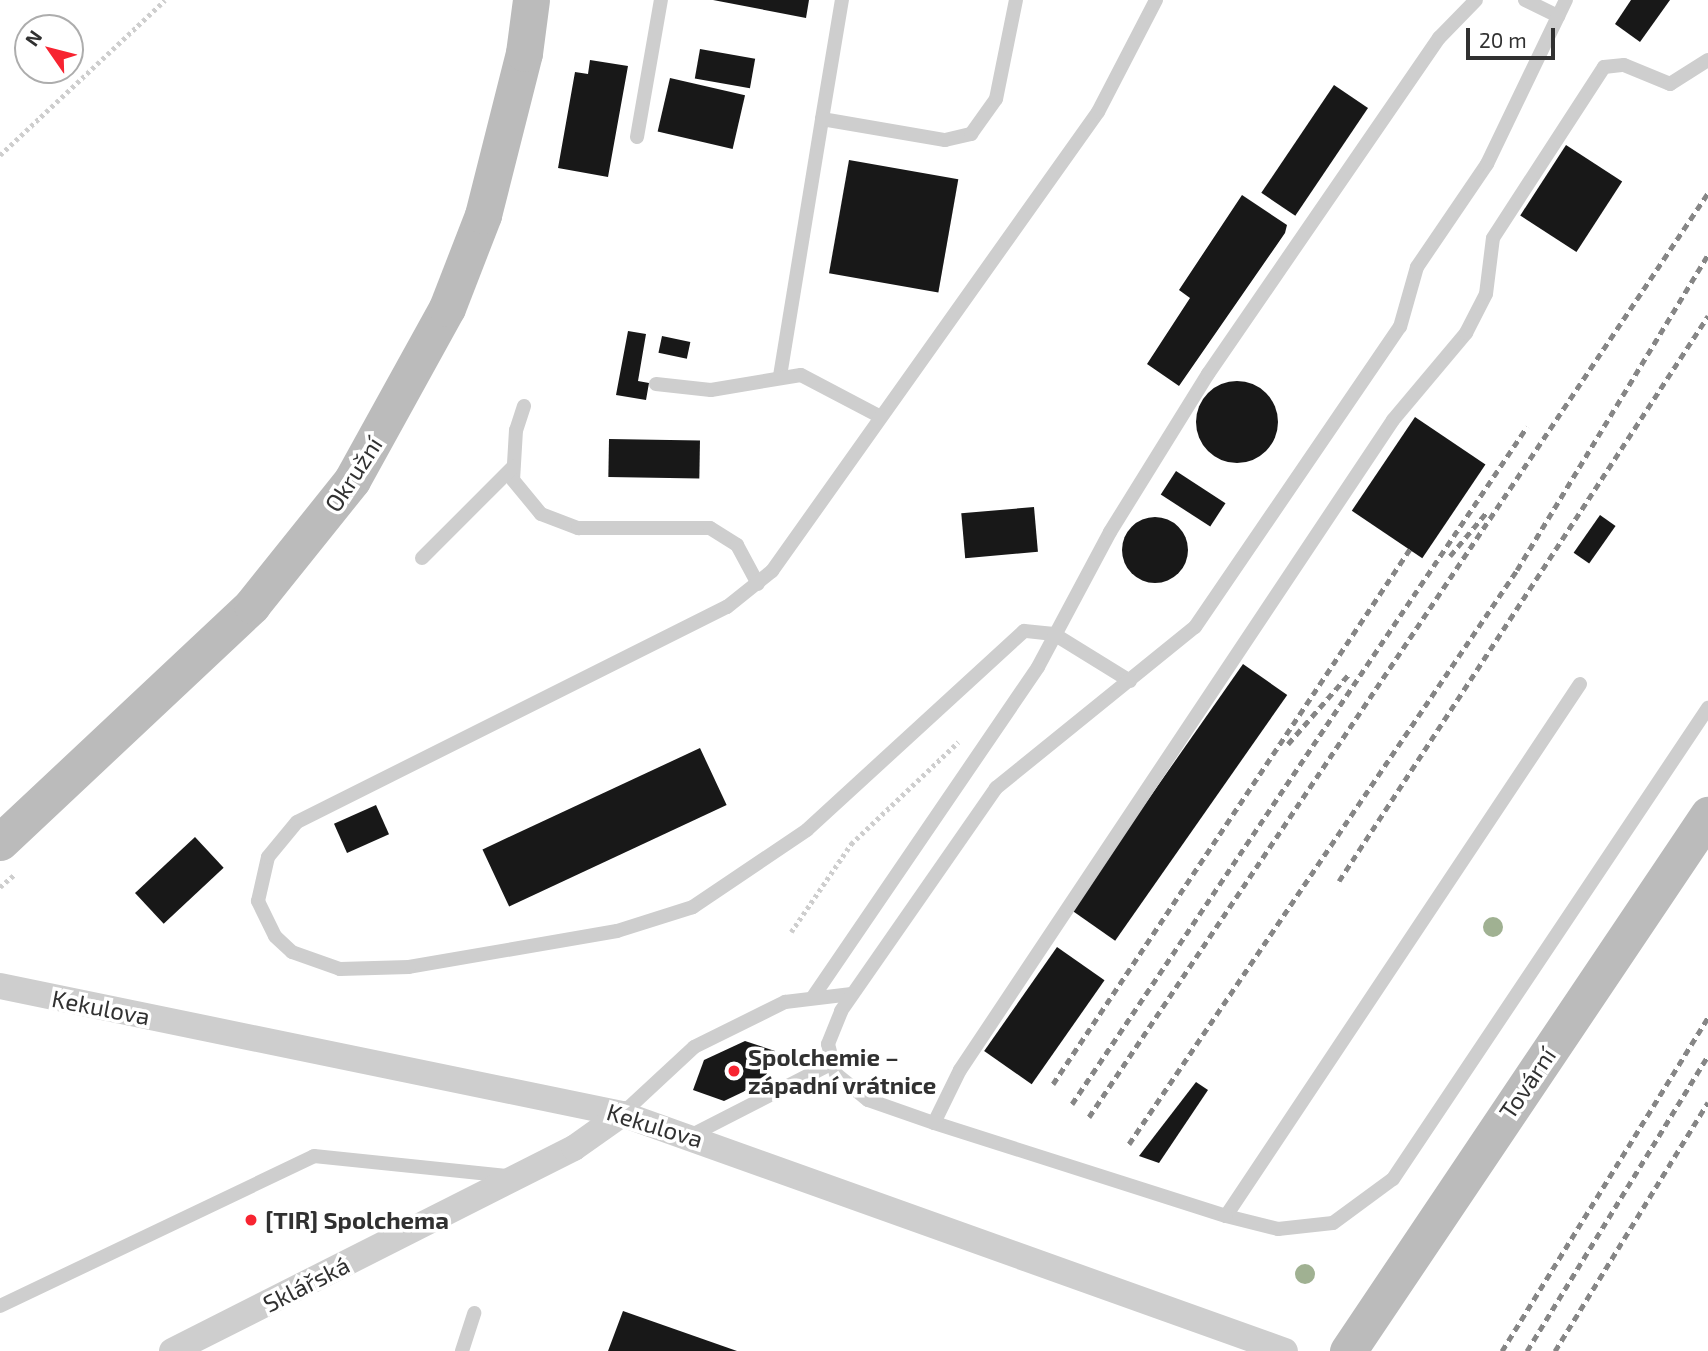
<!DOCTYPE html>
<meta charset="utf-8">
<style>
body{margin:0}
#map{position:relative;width:1708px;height:1351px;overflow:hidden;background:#fff;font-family:"Exo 2",sans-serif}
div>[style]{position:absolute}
.building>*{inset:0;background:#181818;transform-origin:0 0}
.round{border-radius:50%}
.path>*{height:4.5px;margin-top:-2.25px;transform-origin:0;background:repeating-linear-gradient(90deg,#cecece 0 3.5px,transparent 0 7px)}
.lane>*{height:14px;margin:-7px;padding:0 7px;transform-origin:7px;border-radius:7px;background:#cecece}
.street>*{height:26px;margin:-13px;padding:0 13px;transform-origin:13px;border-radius:13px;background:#cecece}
.secondary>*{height:37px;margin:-18.5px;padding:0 18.5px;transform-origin:18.5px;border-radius:18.5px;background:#bbb}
.rail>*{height:5px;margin-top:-2.5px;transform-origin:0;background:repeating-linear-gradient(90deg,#868686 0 7px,transparent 0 12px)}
.trees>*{width:20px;height:20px;margin:-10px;border-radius:50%;background:#a0b192}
.dots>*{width:19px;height:19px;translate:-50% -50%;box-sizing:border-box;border:4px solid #fff;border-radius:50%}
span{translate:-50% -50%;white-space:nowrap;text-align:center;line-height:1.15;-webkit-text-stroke:7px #fff;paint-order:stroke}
.street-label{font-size:24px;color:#313131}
.poi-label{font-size:24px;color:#313131;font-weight:700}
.left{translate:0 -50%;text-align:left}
.north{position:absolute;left:14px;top:14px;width:70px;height:70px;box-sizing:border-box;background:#fff;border:2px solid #adadad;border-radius:50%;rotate:305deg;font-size:19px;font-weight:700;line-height:28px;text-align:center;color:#313131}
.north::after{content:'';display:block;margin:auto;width:24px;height:32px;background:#f72431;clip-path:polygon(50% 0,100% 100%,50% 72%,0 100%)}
.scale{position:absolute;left:1466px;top:28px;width:89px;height:32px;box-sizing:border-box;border:4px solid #313131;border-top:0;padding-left:9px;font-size:21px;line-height:24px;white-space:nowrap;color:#313131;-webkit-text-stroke:5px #fff;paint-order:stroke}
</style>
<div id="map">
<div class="building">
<i style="clip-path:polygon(713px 0,809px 0,806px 18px)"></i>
<i style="clip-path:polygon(1631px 0,1670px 0,1640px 42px,1615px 24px)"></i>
<i style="left:700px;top:49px;width:56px;height:30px;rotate:10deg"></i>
<i style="clip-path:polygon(590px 60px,628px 66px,608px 177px,558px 168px,575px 72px,588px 74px)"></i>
<i style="left:670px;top:78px;width:77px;height:55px;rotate:13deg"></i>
<i style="left:1334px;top:85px;width:41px;height:130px;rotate:34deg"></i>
<i style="left:1566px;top:145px;width:67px;height:84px;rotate:33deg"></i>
<i style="left:849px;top:160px;width:111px;height:115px;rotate:10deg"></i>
<i style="clip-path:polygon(1242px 195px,1287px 225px,1285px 233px,1179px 386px,1147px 364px,1190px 298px,1179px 290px)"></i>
<i style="clip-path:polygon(628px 331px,646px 334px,638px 381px,649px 383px,646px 400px,616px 395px)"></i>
<i style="left:662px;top:336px;width:29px;height:17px;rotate:12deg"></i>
<i class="round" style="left:1196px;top:381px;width:82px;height:82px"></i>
<i style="left:1415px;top:417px;width:85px;height:113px;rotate:34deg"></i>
<i style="left:609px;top:439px;width:91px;height:38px;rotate:1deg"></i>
<i style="left:1176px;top:471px;width:59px;height:28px;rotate:33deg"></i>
<i style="left:1034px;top:507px;width:45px;height:73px;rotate:85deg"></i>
<i style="left:1600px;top:515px;width:19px;height:46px;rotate:35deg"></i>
<i class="round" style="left:1122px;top:517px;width:66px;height:66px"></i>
<i style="left:1243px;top:664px;width:54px;height:300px;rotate:35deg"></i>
<i style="left:700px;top:748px;width:63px;height:240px;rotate:65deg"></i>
<i style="left:376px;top:805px;width:32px;height:46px;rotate:66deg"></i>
<i style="left:195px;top:837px;width:42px;height:82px;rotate:47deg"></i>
<i style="left:1057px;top:947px;width:58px;height:127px;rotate:35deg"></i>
<i style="clip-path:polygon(745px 1041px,775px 1051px,764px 1082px,724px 1101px,693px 1090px,704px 1060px)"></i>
<i style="clip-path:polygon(1196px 1082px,1208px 1090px,1159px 1163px,1139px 1156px)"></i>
<i style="clip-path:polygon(623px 1311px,737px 1351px,608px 1351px)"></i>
</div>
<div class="path">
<i style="left:0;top:155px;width:226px;rotate:-43.2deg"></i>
<i style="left:0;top:887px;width:20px;rotate:-41deg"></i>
<i style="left:791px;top:932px;width:107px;rotate:-55.7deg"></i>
<i style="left:851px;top:844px;width:148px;rotate:-43.6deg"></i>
</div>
<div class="lane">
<i style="left:1525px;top:0;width:37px;rotate:26deg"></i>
<i style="left:822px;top:119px;width:121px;rotate:-80.5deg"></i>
<i style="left:637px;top:137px;width:139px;rotate:-80.1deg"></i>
<i style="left:780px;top:376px;width:260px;rotate:-80.7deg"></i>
<i style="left:822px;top:119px;width:125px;rotate:9.7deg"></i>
<i style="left:945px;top:140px;width:27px;rotate:-13deg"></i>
<i style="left:971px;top:134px;width:43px;rotate:-54.5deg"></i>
<i style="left:996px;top:99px;width:101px;rotate:-78.6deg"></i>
<i style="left:656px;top:384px;width:55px;rotate:6.2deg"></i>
<i style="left:711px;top:390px;width:91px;rotate:-9.5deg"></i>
<i style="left:801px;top:375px;width:90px;rotate:27.7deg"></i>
<i style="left:524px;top:406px;width:25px;rotate:108deg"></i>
<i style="left:516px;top:430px;width:50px;rotate:93.4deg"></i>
<i style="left:513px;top:480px;width:44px;rotate:50.5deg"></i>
<i style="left:541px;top:514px;width:40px;rotate:21deg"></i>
<i style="left:578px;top:528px;width:132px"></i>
<i style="left:710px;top:528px;width:32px;rotate:32deg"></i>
<i style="left:737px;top:545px;width:44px;rotate:61.7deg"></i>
<i style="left:422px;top:558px;width:129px;rotate:-45deg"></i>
<i style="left:1130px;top:681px;width:89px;rotate:-148.3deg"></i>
<i style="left:1054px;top:634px;width:30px;rotate:-174deg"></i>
<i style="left:1024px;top:631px;width:294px;rotate:137.5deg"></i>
<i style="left:807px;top:830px;width:138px;rotate:146deg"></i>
<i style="left:693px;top:907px;width:80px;rotate:162.5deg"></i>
<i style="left:617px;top:931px;width:211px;rotate:170.2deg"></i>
<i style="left:409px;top:967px;width:69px;rotate:178.3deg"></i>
<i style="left:340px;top:969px;width:51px;rotate:-160.5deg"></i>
<i style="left:292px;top:952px;width:23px;rotate:-137deg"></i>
<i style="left:275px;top:936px;width:39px;rotate:-116deg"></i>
<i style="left:258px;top:901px;width:45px;rotate:-77.2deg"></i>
<i style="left:268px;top:857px;width:45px;rotate:-50.4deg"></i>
<i style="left:297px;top:822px;width:481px;rotate:-26.6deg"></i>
<i style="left:727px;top:607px;width:58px;rotate:-38.7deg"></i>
<i style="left:772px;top:571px;width:563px;rotate:-54.62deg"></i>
<i style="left:1098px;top:112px;width:126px;rotate:-62.6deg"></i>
<i style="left:1580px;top:684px;width:639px;rotate:123.64deg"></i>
<i style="left:1226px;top:1216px;width:54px;rotate:14deg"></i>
<i style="left:1278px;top:1229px;width:55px;rotate:-6.2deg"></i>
<i style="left:1333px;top:1223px;width:74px;rotate:-36.3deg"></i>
<i style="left:1393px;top:1179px;width:567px;rotate:-56.23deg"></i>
<i style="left:813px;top:997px;width:399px;rotate:-55.7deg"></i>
<i style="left:1038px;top:667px;width:153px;rotate:-61.9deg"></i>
<i style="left:1110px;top:532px;width:186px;rotate:-58.2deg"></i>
<i style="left:1208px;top:374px;width:408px;rotate:-55.5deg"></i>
<i style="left:1439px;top:38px;width:53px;rotate:-45.8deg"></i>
<i style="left:622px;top:1114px;width:98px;rotate:-42.9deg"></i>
<i style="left:694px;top:1047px;width:102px;rotate:-26.3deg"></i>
<i style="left:785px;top:1002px;width:67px;rotate:-6.8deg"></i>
<i style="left:934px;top:1123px;width:70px;rotate:-160.8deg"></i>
<i style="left:868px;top:1100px;width:41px;rotate:-140.9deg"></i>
<i style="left:836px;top:1074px;width:31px;rotate:-105deg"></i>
<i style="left:828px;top:1044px;width:35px;rotate:-68deg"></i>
<i style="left:841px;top:1011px;width:272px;rotate:-55.2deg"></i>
<i style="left:996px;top:788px;width:256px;rotate:-39deg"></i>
<i style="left:1195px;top:627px;width:363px;rotate:-55.7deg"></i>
<i style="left:1400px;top:327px;width:62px;rotate:-74.2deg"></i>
<i style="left:1417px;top:267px;width:125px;rotate:-55.8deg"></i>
<i style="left:1487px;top:164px;width:182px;rotate:-64.3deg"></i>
<i style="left:692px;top:1135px;width:154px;rotate:-27.1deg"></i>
<i style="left:1226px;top:1216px;width:306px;rotate:-162.3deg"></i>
<i style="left:934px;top:1123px;width:59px;rotate:-63.9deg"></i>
<i style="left:960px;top:1070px;width:781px;rotate:-56.33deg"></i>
<i style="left:1393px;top:420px;width:114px;rotate:-50deg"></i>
<i style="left:1466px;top:333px;width:44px;rotate:-62.9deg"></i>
<i style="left:1486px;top:294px;width:56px;rotate:-82.9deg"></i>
<i style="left:1493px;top:238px;width:204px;rotate:-57deg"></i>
<i style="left:1604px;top:67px;width:20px;rotate:-6deg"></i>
<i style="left:1624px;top:65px;width:50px;rotate:22.4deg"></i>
<i style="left:1670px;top:84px;width:45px;rotate:-32.3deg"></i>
<i style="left:0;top:1306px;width:348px;rotate:-25.5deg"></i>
<i style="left:314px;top:1156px;width:196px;rotate:5.9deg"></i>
<i style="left:462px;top:1351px;width:40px;rotate:-72deg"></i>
</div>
<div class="street">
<i style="left:0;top:986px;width:635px;rotate:11.63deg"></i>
<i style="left:622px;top:1114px;width:704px;rotate:19.67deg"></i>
<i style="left:172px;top:1351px;width:450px;rotate:-26.8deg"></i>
<i style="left:574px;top:1148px;width:59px;rotate:-35.3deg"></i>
</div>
<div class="secondary">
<i style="left:0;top:842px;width:346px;rotate:-43.2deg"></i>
<i style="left:252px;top:605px;width:160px;rotate:-51.3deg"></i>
<i style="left:352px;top:480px;width:196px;rotate:-61.1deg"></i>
<i style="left:447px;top:308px;width:100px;rotate:-68.8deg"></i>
<i style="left:483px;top:215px;width:167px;rotate:-75.8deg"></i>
<i style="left:524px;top:53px;width:53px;rotate:-82.5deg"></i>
<i style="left:1348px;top:1351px;width:646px;rotate:-56.11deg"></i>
</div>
<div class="rail">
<i style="left:1450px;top:556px;width:56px;rotate:-50.1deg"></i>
<i style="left:1288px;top:744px;width:94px;rotate:-48.9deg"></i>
<i style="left:1339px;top:881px;width:675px;rotate:-56.85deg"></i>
<i style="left:1053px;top:1084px;width:643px;rotate:-56.29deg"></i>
<i style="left:1072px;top:1104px;width:816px;rotate:-56.1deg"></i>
<i style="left:1089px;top:1117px;width:1112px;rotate:-56.18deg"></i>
<i style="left:1129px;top:1144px;width:693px;rotate:-55.94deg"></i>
<i style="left:1517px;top:570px;width:368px;rotate:-58.8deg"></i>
<i style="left:1502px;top:1351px;width:392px;rotate:-58.3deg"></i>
<i style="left:1527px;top:1351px;width:346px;rotate:-58.5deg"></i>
<i style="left:1555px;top:1351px;width:292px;rotate:-58.4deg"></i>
</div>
<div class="trees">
<i style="left:1493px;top:927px"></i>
<i style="left:1305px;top:1274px"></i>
</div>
<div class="dots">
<i style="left:734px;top:1071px;background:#f72431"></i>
<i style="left:251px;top:1220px;background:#f72431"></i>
</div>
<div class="street-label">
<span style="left:353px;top:474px;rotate:-57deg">Okružní</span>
<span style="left:101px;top:1007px;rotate:11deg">Kekulova</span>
<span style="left:1527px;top:1083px;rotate:-56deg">Tovární</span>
<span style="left:655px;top:1125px;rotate:17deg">Kekulova</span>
<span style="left:306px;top:1284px;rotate:-27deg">Sklářská</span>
</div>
<div class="poi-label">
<span class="left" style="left:748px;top:1071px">Spolchemie –<br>západní vrátnice</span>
<span class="left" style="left:265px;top:1220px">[TIR] Spolchema</span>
</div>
<div class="north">N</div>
<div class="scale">20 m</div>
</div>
